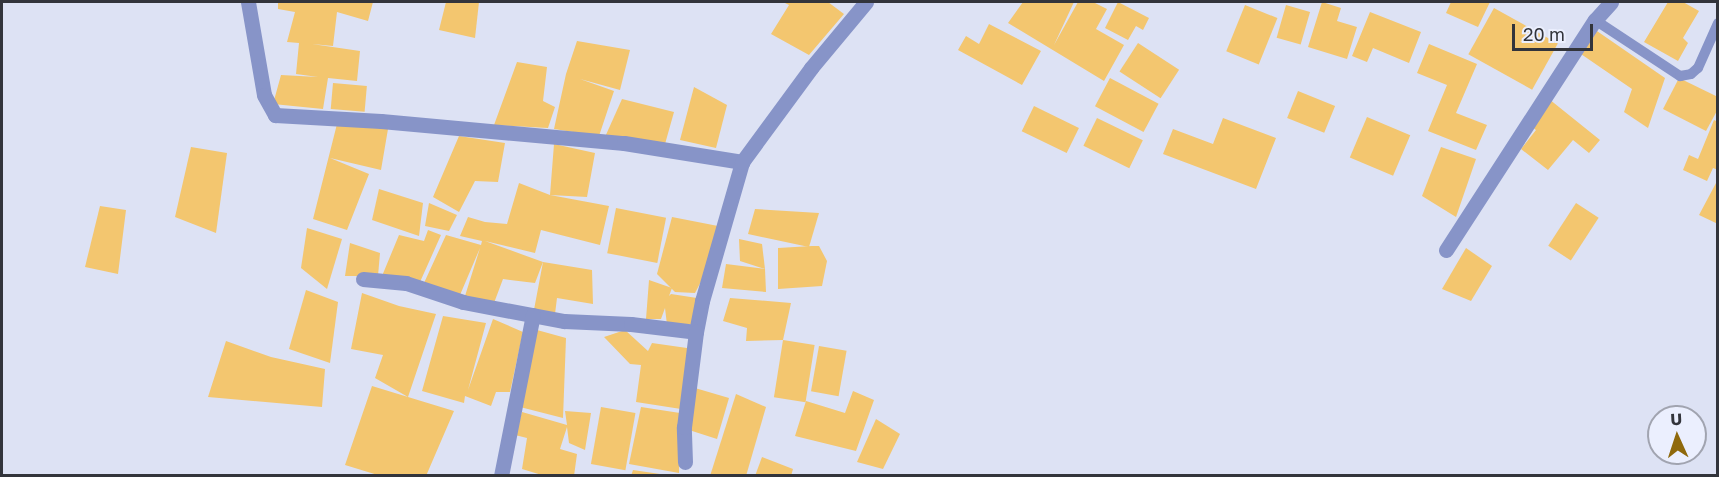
<!DOCTYPE html>
<style>
body{margin:0}
#map{position:relative;width:1719px;height:477px;overflow:hidden;background:#dde2f4;font-family:"Golos Text",sans-serif}
div>[style]{position:absolute}
.building>*{inset:0;background:#f3c66f;transform-origin:0 0}
.lane>*{height:10px;margin:-5px;padding:0 5px;transform-origin:5px;border-radius:5px;background:#8794c8}
.street>*{height:15px;margin:-7.5px;padding:0 7.5px;transform-origin:7.5px;border-radius:7.5px;background:#8794c8}
span{translate:-50% -50%;white-space:nowrap;text-align:center;line-height:1.15;-webkit-text-stroke:4.5px #ebeffe;paint-order:stroke}
.frame{position:absolute;inset:0;border:3px solid #32343b;pointer-events:none}
.north{position:absolute;left:1647px;top:405px;width:60px;height:60px;box-sizing:border-box;background:#ebeffe;border:2px solid #a1a4b0;border-radius:50%;rotate:357deg;font-size:16px;font-weight:700;line-height:24px;text-align:center;color:#32343b}
.north::after{content:'';display:block;margin:auto;width:21px;height:27px;background:#8f690d;clip-path:polygon(50% 0,100% 100%,50% 72%,0 100%)}
.scale{position:absolute;left:1512px;top:24px;width:81px;height:27px;box-sizing:border-box;border:3px solid #32343b;border-top:0;padding-left:8px;font-size:18px;line-height:21px;white-space:nowrap;color:#32343b;-webkit-text-stroke:4px #ebeffe;paint-order:stroke}
</style>
<div id="map">
<div class="building">
<i style="clip-path:polygon(278px 2px,373px 2px,368px 21px,337px 12px,333px 46px,312px 44px,360px 51px,357px 81px,328px 78px,323px 109px,273px 104px,281px 75px,318px 77px,296px 74px,299px 43px,287px 42px,295px 12px,278px 9px)"></i>
<i style="clip-path:polygon(446px 2px,479px 2px,475px 38px,439px 30px)"></i>
<i style="clip-path:polygon(783px 2px,828px 2px,844px 14px,809px 55px,771px 34px,789px 5px)"></i>
<i style="clip-path:polygon(1023px 2px,1074px 2px,1054px 45px,1078px 2px,1093px 2px,1107px 9px,1096px 29px,1124px 45px,1104px 81px,1008px 23px)"></i>
<i style="clip-path:polygon(1118px 2px,1149px 18px,1143px 30px,1136px 26px,1128px 40px,1105px 28px)"></i>
<i style="clip-path:polygon(1322px 2px,1341px 8px,1337px 21px,1357px 27px,1347px 59px,1308px 47px)"></i>
<i style="clip-path:polygon(1451px 2px,1490px 2px,1478px 27px,1446px 13px)"></i>
<i style="clip-path:polygon(1668px 2px,1683px 2px,1699px 11px,1683px 38px,1688px 43px,1678px 61px,1644px 42px)"></i>
<i style="left:1245px;top:5px;width:35px;height:50px;rotate:22deg"></i>
<i style="left:1286px;top:5px;width:25px;height:34px;rotate:16deg"></i>
<i style="left:1494px;top:8px;width:73px;height:53px;rotate:29deg"></i>
<i style="clip-path:polygon(1370px 12px,1421px 32px,1409px 63px,1373px 48px,1367px 62px,1352px 56px)"></i>
<i style="clip-path:polygon(989px 24px,1041px 51px,1022px 85px,958px 50px,966px 36px,979px 44px)"></i>
<i style="clip-path:polygon(1594px 29px,1665px 78px,1648px 128px,1624px 112px,1632px 89px,1578px 52px)"></i>
<i style="clip-path:polygon(577px 41px,630px 50px,620px 90px,580px 79px,614px 91px,599px 136px,554px 129px,566px 74px)"></i>
<i style="left:1138px;top:43px;width:49px;height:34px;rotate:33deg"></i>
<i style="clip-path:polygon(1429px 44px,1477px 64px,1456px 113px,1487px 125px,1476px 150px,1428px 131px,1447px 85px,1417px 73px)"></i>
<i style="clip-path:polygon(517px 62px,547px 67px,543px 101px,555px 107px,548px 128px,494px 125px)"></i>
<i style="left:1110px;top:78px;width:55px;height:32px;rotate:28deg"></i>
<i style="clip-path:polygon(1679px 78px,1718px 97px,1718px 109px,1706px 131px,1663px 109px)"></i>
<i style="left:333px;top:83px;width:34px;height:26px;rotate:5deg"></i>
<i style="clip-path:polygon(694px 87px,727px 105px,716px 148px,680px 140px)"></i>
<i style="left:1298px;top:91px;width:40px;height:29px;rotate:22deg"></i>
<i style="clip-path:polygon(622px 99px,674px 112px,665px 144px,605px 137px)"></i>
<i style="clip-path:polygon(1549px 99px,1600px 140px,1589px 153px,1573px 140px,1548px 170px,1521px 149px,1536px 130px,1528px 124px)"></i>
<i style="left:1034px;top:106px;width:50px;height:28px;rotate:26deg"></i>
<i style="left:1367px;top:117px;width:47px;height:44px;rotate:23deg"></i>
<i style="left:1097px;top:118px;width:51px;height:31px;rotate:26deg"></i>
<i style="clip-path:polygon(1223px 118px,1276px 138px,1256px 189px,1163px 154px,1173px 129px,1213px 144px)"></i>
<i style="clip-path:polygon(1714px 120px,1718px 122px,1718px 170px,1713px 168px,1707px 181px,1683px 170px,1689px 155px,1698px 159px)"></i>
<i style="clip-path:polygon(337px 124px,388px 129px,381px 170px,330px 158px,369px 174px,347px 230px,313px 219px)"></i>
<i style="clip-path:polygon(459px 136px,505px 143px,498px 182px,475px 181px,459px 212px,433px 197px)"></i>
<i style="clip-path:polygon(554px 144px,595px 153px,587px 197px,550px 195px,609px 206px,600px 245px,541px 230px,535px 253px,485px 241px,543px 262px,535px 283px,503px 279px,494px 303px,465px 296px,480px 248px,460px 295px,424px 283px,446px 235px,481px 245px,482px 241px,460px 236px,468px 217px,485px 222px,507px 224px,519px 183px,550px 195px)"></i>
<i style="clip-path:polygon(191px 147px,227px 153px,216px 233px,175px 217px)"></i>
<i style="clip-path:polygon(1441px 147px,1476px 159px,1456px 217px,1422px 196px)"></i>
<i style="clip-path:polygon(1716px 183px,1718px 184px,1718px 224px,1699px 215px)"></i>
<i style="clip-path:polygon(379px 189px,423px 203px,419px 236px,372px 220px)"></i>
<i style="clip-path:polygon(429px 203px,457px 215px,449px 231px,425px 226px)"></i>
<i style="left:1576px;top:203px;width:27px;height:51px;rotate:33deg"></i>
<i style="clip-path:polygon(100px 206px,126px 210px,118px 274px,85px 267px)"></i>
<i style="left:616px;top:208px;width:51px;height:46px;rotate:11deg"></i>
<i style="clip-path:polygon(755px 209px,819px 213px,809px 247px,748px 234px)"></i>
<i style="clip-path:polygon(672px 217px,718px 226px,716px 253px,695px 293px,675px 292px,657px 274px)"></i>
<i style="clip-path:polygon(307px 228px,342px 239px,327px 289px,301px 268px)"></i>
<i style="clip-path:polygon(428px 230px,441px 235px,420px 282px,382px 276px,399px 235px,424px 241px)"></i>
<i style="clip-path:polygon(739px 239px,762px 244px,765px 269px,740px 261px)"></i>
<i style="clip-path:polygon(350px 243px,380px 253px,378px 276px,345px 276px)"></i>
<i style="clip-path:polygon(812px 246px,819px 246px,827px 261px,822px 286px,778px 289px,778px 248px)"></i>
<i style="clip-path:polygon(1466px 248px,1492px 266px,1471px 301px,1442px 289px)"></i>
<i style="clip-path:polygon(543px 262px,592px 270px,593px 304px,557px 298px,555px 314px,533px 315px)"></i>
<i style="clip-path:polygon(726px 264px,765px 269px,766px 292px,722px 288px)"></i>
<i style="clip-path:polygon(649px 280px,672px 288px,669px 296px,671px 294px,697px 298px,693px 324px,667px 325px,665px 308px,661px 319px,646px 319px)"></i>
<i style="clip-path:polygon(306px 290px,338px 302px,330px 363px,289px 349px)"></i>
<i style="clip-path:polygon(362px 293px,399px 306px,436px 314px,408px 397px,454px 411px,426px 476px,381px 476px,345px 465px,372px 386px,408px 397px,375px 378px,383px 355px,351px 349px)"></i>
<i style="clip-path:polygon(730px 298px,791px 303px,783px 340px,746px 341px,747px 328px,723px 321px)"></i>
<i style="clip-path:polygon(443px 316px,486px 323px,468px 390px,493px 319px,523px 332px,510px 392px,496px 392px,491px 406px,465px 396px,464px 403px,422px 391px)"></i>
<i style="clip-path:polygon(537px 330px,566px 338px,563px 418px,520px 407px)"></i>
<i style="clip-path:polygon(625px 330px,648px 351px,652px 343px,694px 349px,681px 409px,636px 402px,641px 365px,630px 364px,604px 337px)"></i>
<i style="left:783px;top:340px;width:32px;height:58px;rotate:9deg"></i>
<i style="clip-path:polygon(226px 341px,271px 357px,325px 369px,322px 407px,208px 397px)"></i>
<i style="left:819px;top:346px;width:28px;height:46px;rotate:10deg"></i>
<i style="clip-path:polygon(695px 388px,729px 398px,717px 439px,689px 430px)"></i>
<i style="clip-path:polygon(853px 391px,874px 400px,856px 451px,795px 436px,806px 401px,845px 413px)"></i>
<i style="clip-path:polygon(736px 394px,766px 407px,746px 476px,710px 476px)"></i>
<i style="left:601px;top:407px;width:35px;height:58px;rotate:10deg"></i>
<i style="clip-path:polygon(641px 407px,680px 413px,679px 473px,629px 464px)"></i>
<i style="clip-path:polygon(565px 411px,591px 413px,585px 450px,569px 443px,567px 427px,560px 449px,577px 454px,574px 476px,545px 476px,522px 469px,527px 438px,515px 435px,522px 412px,567px 425px)"></i>
<i style="clip-path:polygon(876px 419px,900px 434px,883px 469px,857px 462px)"></i>
<i style="clip-path:polygon(762px 457px,793px 469px,791px 476px,755px 476px)"></i>
<i style="clip-path:polygon(633px 470px,660px 474px,660px 476px,631px 476px)"></i>
</div>
<div class="lane">
<i style="left:1595px;top:20px;width:102px;rotate:33.4deg"></i>
<i style="left:1680px;top:76px;width:11px;rotate:-10deg"></i>
<i style="left:1691px;top:74px;width:9px;rotate:-41deg"></i>
<i style="left:1698px;top:68px;width:49px;rotate:-66deg"></i>
</div>
<div class="street">
<i style="left:248px;top:2px;width:94px;rotate:80.2deg"></i>
<i style="left:264px;top:95px;width:23px;rotate:61deg"></i>
<i style="left:275px;top:115px;width:106px;rotate:3.2deg"></i>
<i style="left:381px;top:121px;width:244px;rotate:5.2deg"></i>
<i style="left:624px;top:143px;width:120px;rotate:9.1deg"></i>
<i style="left:1446px;top:250px;width:274px;rotate:-57.1deg"></i>
<i style="left:1595px;top:20px;width:24px;rotate:-48deg"></i>
<i style="left:363px;top:279px;width:43px;rotate:5.3deg"></i>
<i style="left:406px;top:283px;width:60px;rotate:18.4deg"></i>
<i style="left:463px;top:302px;width:103px;rotate:10.7deg"></i>
<i style="left:564px;top:321px;width:67px;rotate:2.6deg"></i>
<i style="left:631px;top:324px;width:65px;rotate:7deg"></i>
<i style="left:696px;top:332px;width:32px;rotate:-79deg"></i>
<i style="left:702px;top:301px;width:145px;rotate:-73.9deg"></i>
<i style="left:742px;top:162px;width:117px;rotate:-53.7deg"></i>
<i style="left:811px;top:68px;width:86px;rotate:-50.2deg"></i>
<i style="left:685px;top:462px;width:35px;rotate:-92deg"></i>
<i style="left:684px;top:427px;width:96px;rotate:-82.8deg"></i>
<i style="left:501px;top:476px;width:164px;rotate:-78.8deg"></i>
</div>
<div class="frame"></div>
<div class="north">U</div>
<div class="scale">20 m</div>
</div>
